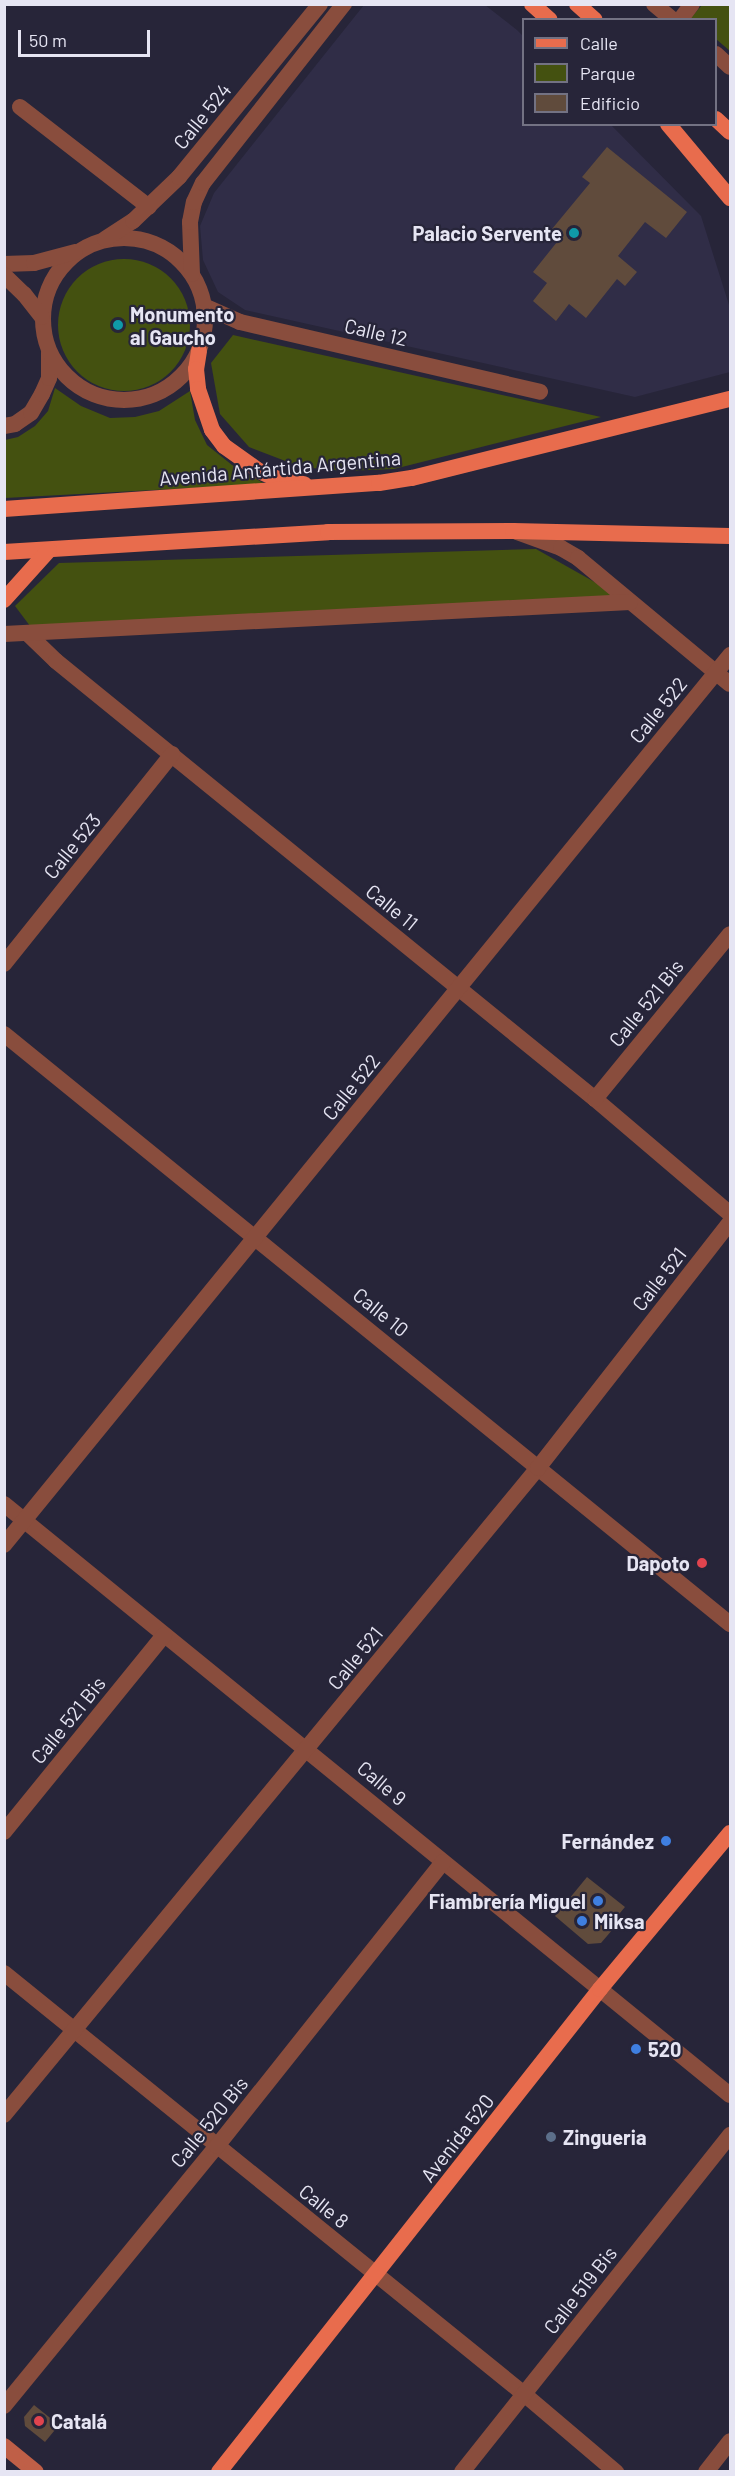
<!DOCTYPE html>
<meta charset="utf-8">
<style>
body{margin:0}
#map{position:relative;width:735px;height:2476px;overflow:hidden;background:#272539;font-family:Barlow,sans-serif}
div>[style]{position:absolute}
.built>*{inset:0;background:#302d47}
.green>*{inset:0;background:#445110}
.round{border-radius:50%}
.building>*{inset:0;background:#604b3c}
.minor>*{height:16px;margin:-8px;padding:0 8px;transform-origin:8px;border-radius:8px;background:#894d3d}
.tertiary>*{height:16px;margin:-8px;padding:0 8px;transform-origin:8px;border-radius:8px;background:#894d3d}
.tertiary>.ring{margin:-8px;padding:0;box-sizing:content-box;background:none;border:16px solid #894d3d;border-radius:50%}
.secondary>*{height:16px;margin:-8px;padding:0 8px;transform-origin:8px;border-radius:8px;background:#bf5f47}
.primary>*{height:16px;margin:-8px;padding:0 8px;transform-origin:8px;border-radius:8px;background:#e86c4d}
.dots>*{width:16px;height:16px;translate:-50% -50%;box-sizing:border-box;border:3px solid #272539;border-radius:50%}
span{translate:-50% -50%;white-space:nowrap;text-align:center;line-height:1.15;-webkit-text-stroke:4.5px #272539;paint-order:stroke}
.street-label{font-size:20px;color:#e6e5f3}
.poi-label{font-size:20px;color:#e6e5f3;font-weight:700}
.right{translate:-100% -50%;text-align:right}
.left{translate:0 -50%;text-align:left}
.frame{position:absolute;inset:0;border:6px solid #e6e5f3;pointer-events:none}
.legend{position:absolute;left:522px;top:18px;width:195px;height:108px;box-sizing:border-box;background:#272539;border:2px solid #737283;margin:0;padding:8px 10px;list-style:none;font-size:18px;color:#e6e5f3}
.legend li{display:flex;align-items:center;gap:12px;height:30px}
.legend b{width:30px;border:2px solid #737283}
.scale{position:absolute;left:18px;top:30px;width:132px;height:27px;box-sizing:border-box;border:3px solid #e6e5f3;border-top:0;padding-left:8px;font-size:18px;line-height:21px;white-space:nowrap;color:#e6e5f3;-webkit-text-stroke:4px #272539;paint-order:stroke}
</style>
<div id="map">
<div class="built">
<i style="clip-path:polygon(364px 5px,485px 5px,517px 30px,523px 36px,524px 124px,611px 125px,701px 216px,730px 308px,730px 372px,635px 397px,245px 310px,218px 292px,203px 260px,200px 226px,214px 193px)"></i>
</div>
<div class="green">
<i style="clip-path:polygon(702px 5px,730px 5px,730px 51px,716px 39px,716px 20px,690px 19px)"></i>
<i class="round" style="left:58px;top:259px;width:132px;height:132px"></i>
<i style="clip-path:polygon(233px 335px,601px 417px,394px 469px,345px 471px,301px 467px,249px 447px,220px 414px,211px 363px)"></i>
<i style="clip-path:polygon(55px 388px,81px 406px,110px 418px,135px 417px,159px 411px,190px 391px,195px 420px,207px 445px,232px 465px,265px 484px,5px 498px,5px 440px,18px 437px,35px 426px,48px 411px)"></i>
<i style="clip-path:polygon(536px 549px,630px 602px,30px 626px,15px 606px,59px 563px)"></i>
</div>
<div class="building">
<i style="clip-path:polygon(607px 147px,687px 212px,666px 238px,645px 222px,618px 256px,637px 272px,625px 286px,617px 279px,586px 318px,569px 304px,556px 321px,533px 301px,547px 283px,533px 272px,561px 237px,552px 229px,590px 183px,582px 177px)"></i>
<i style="clip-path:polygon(587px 1877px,625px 1907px,609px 1926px,613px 1929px,601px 1943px,588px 1944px,555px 1916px)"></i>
<i style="clip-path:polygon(34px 2405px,59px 2425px,45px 2442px,25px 2426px,24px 2417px)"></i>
</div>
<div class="minor">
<i style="left:680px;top:20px;width:20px;rotate:-53deg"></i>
<i style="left:20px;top:107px;width:163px;rotate:37.8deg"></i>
<i style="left:204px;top:306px;width:39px;rotate:24deg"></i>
<i style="left:240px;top:322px;width:308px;rotate:13.1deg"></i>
<i style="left:4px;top:426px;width:11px;rotate:-10deg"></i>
<i style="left:15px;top:424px;width:19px;rotate:-35deg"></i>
<i style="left:31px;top:413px;width:22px;rotate:-60deg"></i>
<i style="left:42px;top:394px;width:17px;rotate:-66deg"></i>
<i style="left:49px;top:378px;width:26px;rotate:-90deg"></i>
<i style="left:517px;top:532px;width:47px;rotate:20deg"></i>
<i style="left:561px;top:548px;width:20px;rotate:30deg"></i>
<i style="left:578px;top:558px;width:197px;rotate:39.7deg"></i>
<i style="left:27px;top:633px;width:40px;rotate:44deg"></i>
<i style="left:56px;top:661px;width:695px;rotate:39.1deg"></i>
<i style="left:595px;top:1099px;width:177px;rotate:40.4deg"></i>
<i style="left:4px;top:634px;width:627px;rotate:-2.93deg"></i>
<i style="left:4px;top:964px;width:269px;rotate:-51.3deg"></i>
<i style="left:4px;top:1034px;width:936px;rotate:39.1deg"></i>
<i style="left:595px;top:1099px;width:213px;rotate:-50.7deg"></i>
<i style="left:4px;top:1504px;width:936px;rotate:39.15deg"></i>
<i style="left:4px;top:1545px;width:1149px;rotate:-50.79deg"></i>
<i style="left:4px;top:1832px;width:254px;rotate:-50.9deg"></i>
<i style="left:4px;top:1973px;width:669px;rotate:38.99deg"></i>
<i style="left:524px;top:2394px;width:121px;rotate:40.3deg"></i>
<i style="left:4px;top:2115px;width:839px;rotate:-50.47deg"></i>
<i style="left:538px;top:1468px;width:312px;rotate:-52deg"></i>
<i style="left:4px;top:2406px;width:336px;rotate:-50.7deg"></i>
<i style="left:217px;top:2146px;width:363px;rotate:-51.5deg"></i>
<i style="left:462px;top:2472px;width:431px;rotate:-51.5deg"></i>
<i style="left:706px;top:2472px;width:39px;rotate:-52deg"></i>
</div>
<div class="tertiary">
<i style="left:654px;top:4px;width:25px;rotate:40deg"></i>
<i style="left:716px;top:54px;width:19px;rotate:43deg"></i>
<i class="ring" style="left:43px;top:238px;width:146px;height:146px"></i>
<i style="left:105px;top:239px;width:33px;rotate:-33deg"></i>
<i style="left:133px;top:221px;width:64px;rotate:-43.7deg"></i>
<i style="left:179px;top:177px;width:223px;rotate:-50.8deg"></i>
<i style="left:4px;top:264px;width:30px;rotate:-2deg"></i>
<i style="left:34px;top:263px;width:42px;rotate:-15deg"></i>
<i style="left:192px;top:274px;width:52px;rotate:-92.2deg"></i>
<i style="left:190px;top:222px;width:20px;rotate:-79deg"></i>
<i style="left:194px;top:202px;width:21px;rotate:-65deg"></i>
<i style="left:203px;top:183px;width:228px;rotate:-51.8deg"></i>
<i style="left:4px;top:275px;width:28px;rotate:44deg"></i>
<i style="left:24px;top:294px;width:29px;rotate:52deg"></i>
</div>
<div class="secondary">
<i style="left:4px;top:2446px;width:41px;rotate:39.1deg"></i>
</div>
<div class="primary">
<i style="left:532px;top:4px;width:24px;rotate:42deg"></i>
<i style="left:577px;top:4px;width:24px;rotate:42deg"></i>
<i style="left:716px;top:119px;width:19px;rotate:43deg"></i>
<i style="left:668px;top:124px;width:97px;rotate:50deg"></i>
<i style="left:199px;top:351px;width:18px;rotate:99deg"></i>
<i style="left:196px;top:369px;width:20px;rotate:84deg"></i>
<i style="left:198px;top:389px;width:43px;rotate:71.1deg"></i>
<i style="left:212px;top:430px;width:20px;rotate:53deg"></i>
<i style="left:224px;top:446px;width:43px;rotate:35.5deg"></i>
<i style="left:259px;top:471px;width:17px;rotate:24deg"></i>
<i style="left:275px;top:478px;width:30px;rotate:12deg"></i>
<i style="left:4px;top:509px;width:376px;rotate:-4deg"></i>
<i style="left:379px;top:483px;width:33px;rotate:-9deg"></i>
<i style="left:412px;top:478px;width:328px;rotate:-14deg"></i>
<i style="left:4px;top:552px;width:325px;rotate:-3.5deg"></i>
<i style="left:328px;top:532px;width:185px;rotate:-0.3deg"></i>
<i style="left:513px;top:531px;width:217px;rotate:1.3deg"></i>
<i style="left:4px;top:600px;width:67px;rotate:-48deg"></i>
<i style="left:219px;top:2472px;width:615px;rotate:-51.73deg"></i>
<i style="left:600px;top:1989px;width:203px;rotate:-50.2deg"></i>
</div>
<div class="dots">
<i style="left:574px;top:233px;background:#0f9aa8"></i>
<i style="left:118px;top:325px;background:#0f9aa8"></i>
<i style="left:702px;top:1563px;background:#e0444e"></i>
<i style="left:666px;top:1841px;background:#3f7fe0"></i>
<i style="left:598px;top:1901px;background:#3f7fe0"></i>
<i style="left:582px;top:1921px;background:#3f7fe0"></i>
<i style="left:636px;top:2049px;background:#3f7fe0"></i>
<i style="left:551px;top:2137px;background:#5c6f8a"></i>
<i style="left:39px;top:2421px;background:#e0444e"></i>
</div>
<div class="street-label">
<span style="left:202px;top:116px;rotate:-51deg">Calle 524</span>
<span style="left:376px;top:332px;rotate:13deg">Calle 12</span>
<span style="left:280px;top:468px;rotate:-5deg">Avenida Antártida Argentina</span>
<span style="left:658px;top:710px;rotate:-51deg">Calle 522</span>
<span style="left:72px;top:846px;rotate:-51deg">Calle 523</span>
<span style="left:392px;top:907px;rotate:39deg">Calle 11</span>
<span style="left:646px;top:1003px;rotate:-51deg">Calle 521 Bis</span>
<span style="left:351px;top:1087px;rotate:-51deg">Calle 522</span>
<span style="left:659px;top:1279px;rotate:-52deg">Calle 521</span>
<span style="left:381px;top:1312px;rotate:39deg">Calle 10</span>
<span style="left:355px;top:1658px;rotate:-51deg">Calle 521</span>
<span style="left:68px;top:1720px;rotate:-51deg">Calle 521 Bis</span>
<span style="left:382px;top:1783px;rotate:40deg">Calle 9</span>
<span style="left:209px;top:2122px;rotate:-51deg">Calle 520 Bis</span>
<span style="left:457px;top:2138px;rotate:-52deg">Avenida 520</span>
<span style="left:324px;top:2206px;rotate:39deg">Calle 8</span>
<span style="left:580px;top:2290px;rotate:-52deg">Calle 519 Bis</span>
</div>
<div class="poi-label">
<span class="right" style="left:562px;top:233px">Palacio Servente</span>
<span class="left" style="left:130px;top:326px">Monumento<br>al Gaucho</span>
<span class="right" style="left:690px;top:1563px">Dapoto</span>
<span class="right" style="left:654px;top:1841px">Fernández</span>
<span class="right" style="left:586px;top:1901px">Fiambrería Miguel</span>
<span class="left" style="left:594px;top:1921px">Miksa</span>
<span class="left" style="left:648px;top:2049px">520</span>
<span class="left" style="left:563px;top:2137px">Zingueria</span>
<span class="left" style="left:51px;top:2421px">Catalá</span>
</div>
<div class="frame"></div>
<ul class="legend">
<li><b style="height:8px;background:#e86c4d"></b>Calle</li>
<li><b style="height:16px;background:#445110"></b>Parque</li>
<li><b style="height:16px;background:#604b3c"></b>Edificio</li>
</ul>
<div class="scale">50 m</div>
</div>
